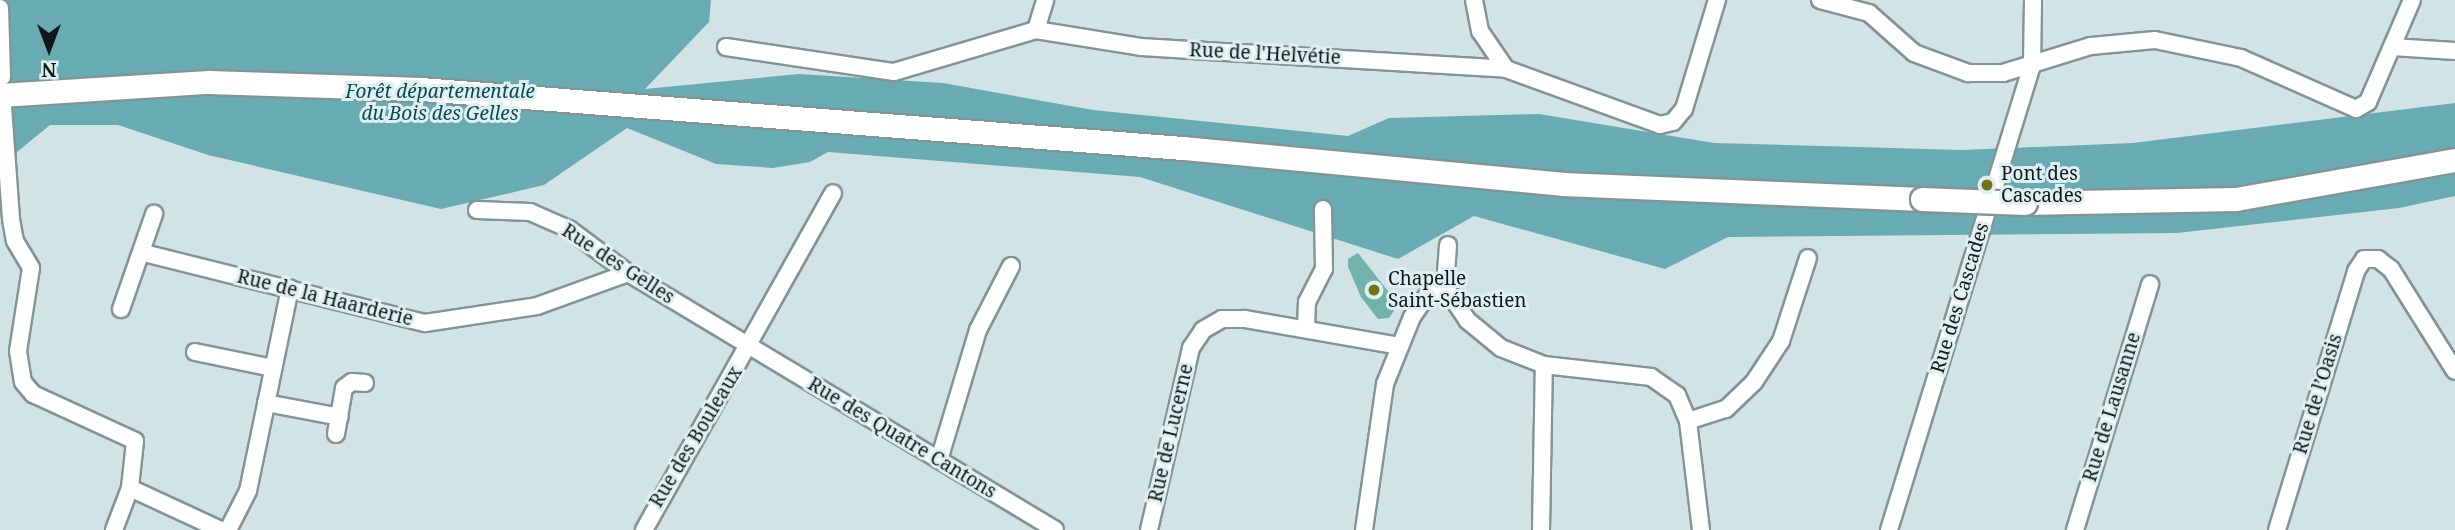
<!DOCTYPE html>
<meta charset="utf-8">
<style>
body{margin:0}
#map{position:relative;width:2455px;height:530px;overflow:hidden;background:#d1e3e5;font-family:"Noto Serif",serif}
div>[style]{position:absolute}
.forest>*{inset:0;background:#68abb3}
.building>*{inset:0;background:#71b3ab}
.roads{filter:drop-shadow(2px 0 #839495) drop-shadow(-2px 0 #839495) drop-shadow(0 2px #839495) drop-shadow(0 -2px #839495)}
.minor>*{height:16px;margin:-8px;padding:0 8px;transform-origin:8px;border-radius:8px;background:#fff}
.secondary>*{height:23px;margin:-11.5px;padding:0 11.5px;transform-origin:11.5px;border-radius:11.5px;background:#fff}
.bridges{filter:drop-shadow(2px 0 #839495) drop-shadow(-2px 0 #839495) drop-shadow(0 2px #839495) drop-shadow(0 -2px #839495)}
.secondary-bridge>*{height:23px;margin:-11.5px;padding:0 11.5px;transform-origin:11.5px;border-radius:11.5px;background:#fff}
.dots>*{width:19px;height:19px;translate:-50% -50%;box-sizing:border-box;border:4px solid #def0f2;border-radius:50%}
span{translate:-50% -50%;white-space:nowrap;text-align:center;line-height:1.15;-webkit-text-stroke:6px #def0f2;paint-order:stroke}
.street-label{font-size:19px;color:#121819}
.park-label{font-size:19px;color:#0c4a50;font-style:italic}
.poi-label{font-size:19px;color:#121819}
.left{translate:0 -50%;text-align:left}
.north{position:absolute;left:14px;top:14px;width:70px;height:70px;-webkit-text-stroke:5px #def0f2;paint-order:stroke;rotate:180deg;font-size:19px;font-weight:700;line-height:28px;text-align:center;color:#121819}
.north::after{content:'';display:block;margin:auto;width:24px;height:32px;background:#121819;clip-path:polygon(50% 0,100% 100%,50% 72%,0 100%)}
</style>
<div id="map">
<div class="forest">
<i style="clip-path:polygon(4px 0,711px 0,709px 22px,645px 89px,799px 74px,943px 83px,1093px 110px,1348px 136px,1389px 118px,1539px 114px,1714px 143px,1962px 150px,2133px 143px,2455px 103px,2455px 196px,2399px 208px,2177px 233px,1728px 237px,1665px 269px,1474px 216px,1398px 259px,1140px 177px,828px 152px,810px 162px,773px 168px,716px 164px,627px 128px,544px 185px,441px 209px,208px 155px,118px 125px,50px 125px,17px 152px,0 152px)"></i>
</div>
<div class="building">
<i style="clip-path:polygon(1358px 253px,1391px 295px,1395px 309px,1389px 318px,1378px 319px,1361px 297px,1348px 267px,1348px 259px)"></i>
</div>
<div class="roads">
<div class="minor">
<i style="left:1474px;top:0;width:32px;rotate:79deg"></i>
<i style="left:1480px;top:31px;width:46px;rotate:55.6deg"></i>
<i style="left:1820px;top:0;width:51px;rotate:14.9deg"></i>
<i style="left:1869px;top:13px;width:60px;rotate:41.6deg"></i>
<i style="left:1914px;top:53px;width:58px;rotate:20.3deg"></i>
<i style="left:1968px;top:73px;width:35px"></i>
<i style="left:2003px;top:73px;width:92px;rotate:-17.1deg"></i>
<i style="left:2091px;top:46px;width:64px;rotate:-5.4deg"></i>
<i style="left:2155px;top:40px;width:88px;rotate:11.8deg"></i>
<i style="left:2241px;top:58px;width:126px;rotate:23.9deg"></i>
<i style="left:2356px;top:109px;width:14px;rotate:-30deg"></i>
<i style="left:2368px;top:102px;width:111px;rotate:-66.7deg"></i>
<i style="left:0;top:8px;width:69px;rotate:88.3deg"></i>
<i style="left:1036px;top:30px;width:31px;rotate:-73deg"></i>
<i style="left:726px;top:47px;width:170px;rotate:8.5deg"></i>
<i style="left:894px;top:72px;width:148px;rotate:-16.5deg"></i>
<i style="left:1036px;top:30px;width:106px;rotate:9.2deg"></i>
<i style="left:1141px;top:47px;width:366px;rotate:3.4deg"></i>
<i style="left:1506px;top:69px;width:164px;rotate:20deg"></i>
<i style="left:1660px;top:125px;width:13px;rotate:-13deg"></i>
<i style="left:1673px;top:122px;width:17px;rotate:-50deg"></i>
<i style="left:1684px;top:109px;width:114px;rotate:-73.2deg"></i>
<i style="left:2392px;top:47px;width:63px;rotate:3.6deg"></i>
<i style="left:3px;top:107px;width:112px;rotate:85.9deg"></i>
<i style="left:11px;top:219px;width:22px;rotate:80deg"></i>
<i style="left:15px;top:241px;width:31px;rotate:59deg"></i>
<i style="left:31px;top:268px;width:84px;rotate:98.9deg"></i>
<i style="left:18px;top:351px;width:31px;rotate:81deg"></i>
<i style="left:23px;top:382px;width:16px;rotate:50deg"></i>
<i style="left:33px;top:394px;width:112px;rotate:24.7deg"></i>
<i style="left:135px;top:441px;width:47px;rotate:96.1deg"></i>
<i style="left:130px;top:488px;width:45px;rotate:110.9deg"></i>
<i style="left:477px;top:210px;width:53px;rotate:2.2deg"></i>
<i style="left:530px;top:212px;width:43px;rotate:23.6deg"></i>
<i style="left:569px;top:229px;width:74px;rotate:36.7deg"></i>
<i style="left:628px;top:273px;width:498px;rotate:31deg"></i>
<i style="left:144px;top:253px;width:290px;rotate:14deg"></i>
<i style="left:425px;top:323px;width:113px;rotate:-8.6deg"></i>
<i style="left:537px;top:306px;width:97px;rotate:-19.9deg"></i>
<i style="left:1445px;top:287px;width:40px;rotate:56deg"></i>
<i style="left:1467px;top:320px;width:44px;rotate:39.5deg"></i>
<i style="left:1501px;top:348px;width:46px;rotate:21.6deg"></i>
<i style="left:1544px;top:365px;width:108px;rotate:6.4deg"></i>
<i style="left:1651px;top:377px;width:32px;rotate:35deg"></i>
<i style="left:1677px;top:395px;width:28px;rotate:67deg"></i>
<i style="left:1688px;top:421px;width:110px;rotate:83.2deg"></i>
<i style="left:121px;top:309px;width:101px;rotate:-70.8deg"></i>
<i style="left:1306px;top:329px;width:27px;rotate:-88deg"></i>
<i style="left:1307px;top:302px;width:37px;rotate:-63deg"></i>
<i style="left:1324px;top:269px;width:60px;rotate:-91deg"></i>
<i style="left:195px;top:352px;width:80px;rotate:11.6deg"></i>
<i style="left:266px;top:403px;width:75px;rotate:10.7deg"></i>
<i style="left:1688px;top:421px;width:40px;rotate:-18deg"></i>
<i style="left:1726px;top:409px;width:39px;rotate:-44deg"></i>
<i style="left:1754px;top:382px;width:49px;rotate:-56.6deg"></i>
<i style="left:1781px;top:341px;width:87px;rotate:-72deg"></i>
<i style="left:336px;top:434px;width:47px;rotate:-80.1deg"></i>
<i style="left:344px;top:388px;width:10px;rotate:-37deg"></i>
<i style="left:352px;top:382px;width:13px;rotate:4deg"></i>
<i style="left:939px;top:460px;width:136px;rotate:-73.3deg"></i>
<i style="left:978px;top:330px;width:72px;rotate:-62.7deg"></i>
<i style="left:130px;top:488px;width:100px;rotate:24.8deg"></i>
<i style="left:228px;top:530px;width:44px;rotate:-62.9deg"></i>
<i style="left:248px;top:491px;width:207px;rotate:-78.3deg"></i>
<i style="left:644px;top:530px;width:386px;rotate:-60.7deg"></i>
<i style="left:1149px;top:530px;width:187px;rotate:-77deg"></i>
<i style="left:1191px;top:348px;width:22px;rotate:-56deg"></i>
<i style="left:1203px;top:330px;width:22px;rotate:-30deg"></i>
<i style="left:1222px;top:319px;width:23px"></i>
<i style="left:1245px;top:319px;width:157px;rotate:9.9deg"></i>
<i style="left:1364px;top:530px;width:148px;rotate:-81.8deg"></i>
<i style="left:1385px;top:384px;width:72px;rotate:-68.1deg"></i>
<i style="left:1412px;top:317px;width:29px;rotate:-55deg"></i>
<i style="left:1429px;top:293px;width:17px;rotate:-21deg"></i>
<i style="left:1445px;top:287px;width:42px;rotate:-85.9deg"></i>
<i style="left:1541px;top:530px;width:165px;rotate:-89deg"></i>
<i style="left:1889px;top:530px;width:486px;rotate:-72.9deg"></i>
<i style="left:2032px;top:65px;width:65px;rotate:-89.1deg"></i>
<i style="left:2075px;top:530px;width:257px;rotate:-73deg"></i>
<i style="left:2277px;top:530px;width:271px;rotate:-73deg"></i>
<i style="left:2356px;top:271px;width:14px;rotate:-56deg"></i>
<i style="left:2364px;top:259px;width:14px"></i>
<i style="left:2378px;top:259px;width:16px;rotate:38deg"></i>
<i style="left:2391px;top:269px;width:120px;rotate:57.9deg"></i>
</div>
<div class="secondary">
<i style="left:0;top:95px;width:209px;rotate:-3.6deg"></i>
<i style="left:209px;top:82px;width:212px;rotate:1.9deg"></i>
<i style="left:421px;top:89px;width:764px;rotate:4.43deg"></i>
<i style="left:1183px;top:148px;width:382px;rotate:5.4deg"></i>
<i style="left:1563px;top:184px;width:359px;rotate:2.4deg"></i>
<i style="left:2025px;top:203px;width:211px;rotate:-1.1deg"></i>
<i style="left:2236px;top:199px;width:222px;rotate:-10.1deg"></i>
</div>
</div>
<div class="bridges">
<div class="secondary-bridge">
<i style="left:1922px;top:199px;width:103px;rotate:2.2deg"></i>
</div>
</div>
<div class="dots">
<i style="left:1987px;top:185px;background:#727216"></i>
<i style="left:1374px;top:290px;background:#727216"></i>
</div>
<div class="street-label">
<span style="left:1265px;top:54px;rotate:3deg">Rue de l'Helvétie</span>
<span style="left:618px;top:264px;rotate:33deg">Rue des Gelles</span>
<span style="left:325px;top:298px;rotate:14deg">Rue de la Haarderie</span>
<span style="left:1960px;top:298px;rotate:-73deg">Rue des Cascades</span>
<span style="left:2318px;top:394px;rotate:-73deg">Rue de l’Oasis</span>
<span style="left:2112px;top:407px;rotate:-73deg">Rue de Lausanne</span>
<span style="left:1171px;top:433px;rotate:-77deg">Rue de Lucerne</span>
<span style="left:696px;top:437px;rotate:-59deg">Rue des Bouleaux</span>
<span style="left:902px;top:438px;rotate:31deg">Rue des Quatre Cantons</span>
</div>
<div class="park-label">
<span style="left:440px;top:103px">Forêt départementale<br>du Bois des Gelles</span>
</div>
<div class="poi-label">
<span class="left" style="left:2001px;top:185px">Pont des<br>Cascades</span>
<span class="left" style="left:1388px;top:290px">Chapelle<br>Saint-Sébastien</span>
</div>
<div class="north">N</div>
</div>
